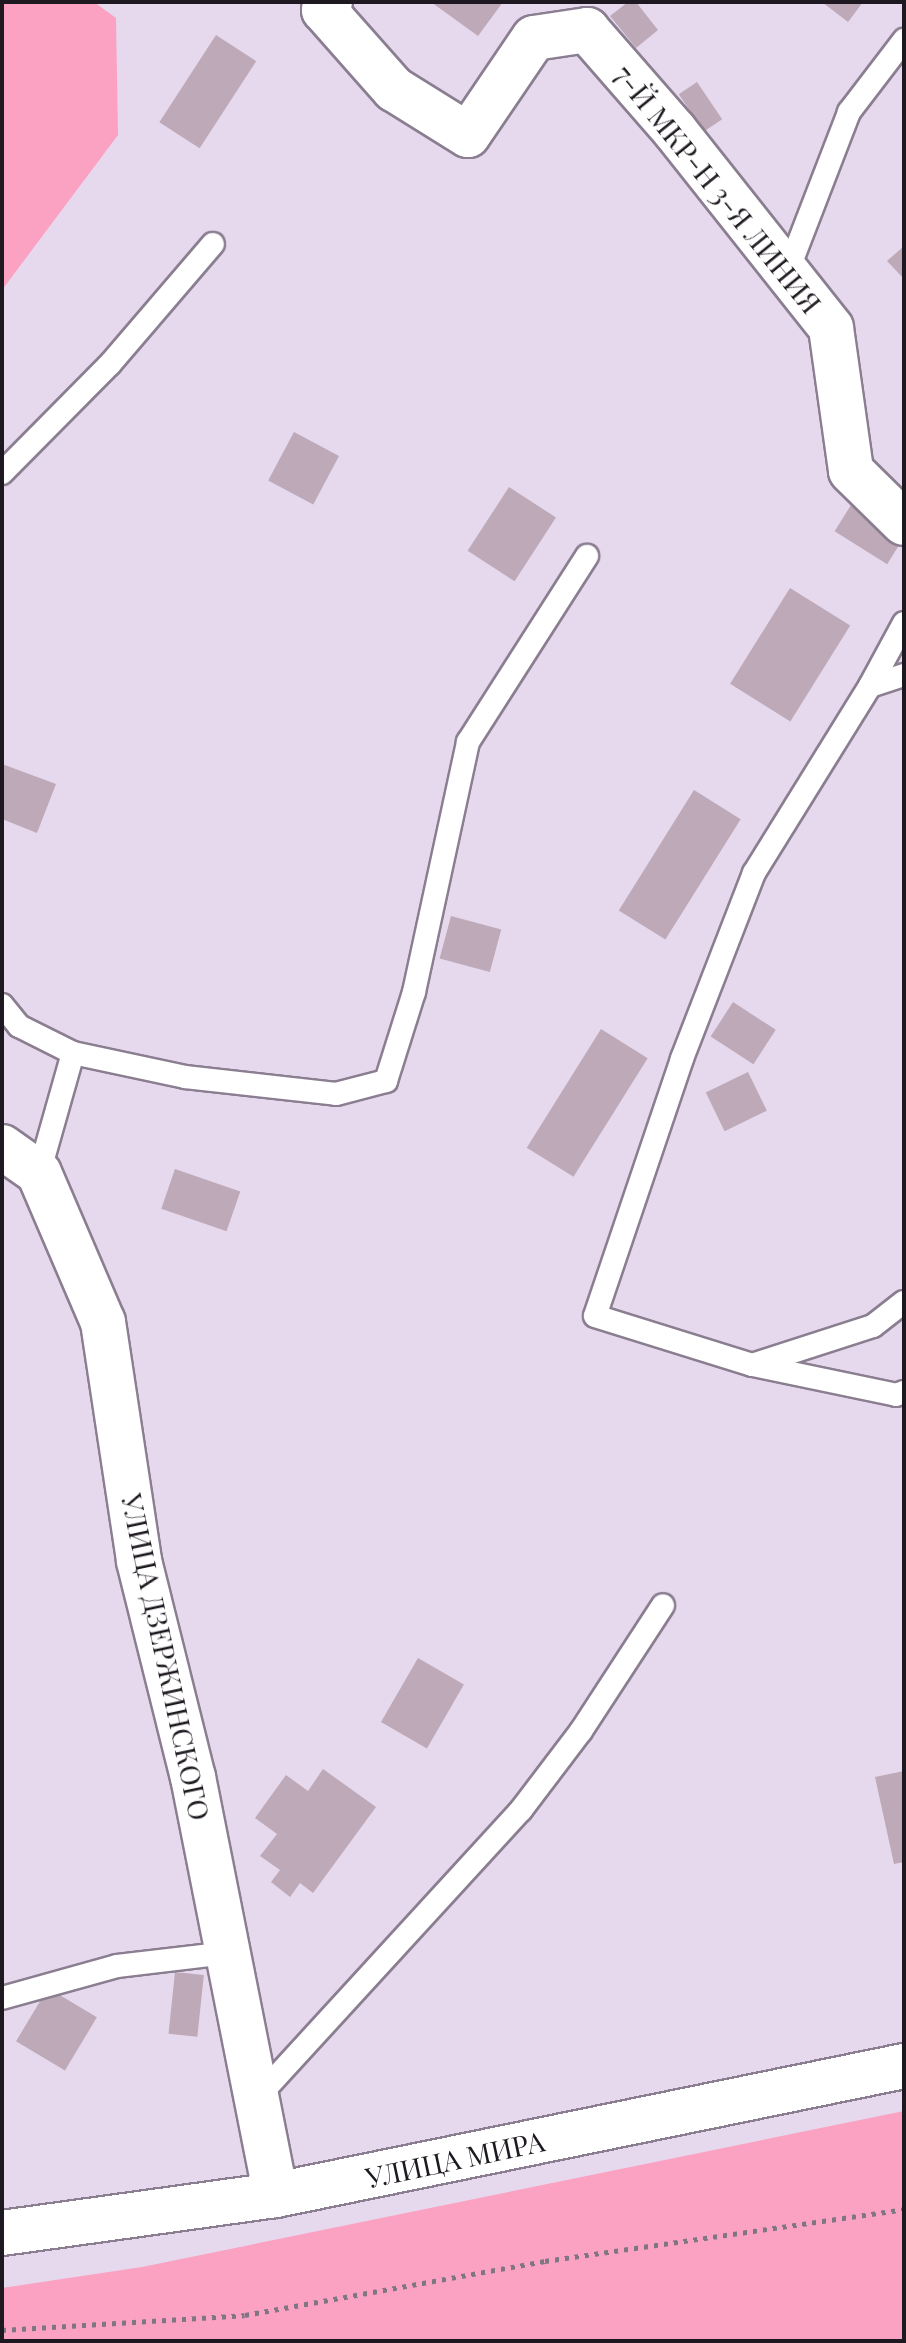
<!DOCTYPE html>
<meta charset="utf-8">
<style>
body{margin:0}
#map{position:relative;width:906px;height:2343px;overflow:hidden;background:#e6d9ed;font-family:"Playfair Display",serif}
div>[style]{position:absolute}
.green>*{inset:0;background:#fba1c2}
.building>*{inset:0;background:#bda9b8;transform-origin:0 0}
.path>*{height:5px;margin-top:-2.5px;transform-origin:0;background:repeating-linear-gradient(90deg,#7f7684 0 4px,transparent 0 10px)}
.roads{filter:drop-shadow(2px 0 #8a7e90) drop-shadow(-2px 0 #8a7e90) drop-shadow(0 2px #8a7e90) drop-shadow(0 -2px #8a7e90)}
.service>*{height:22px;margin:-11px;padding:0 11px;transform-origin:11px;border-radius:11px;background:#fff}
.minor>*{height:44px;margin:-22px;padding:0 22px;transform-origin:22px;border-radius:22px;background:#fff}
.tertiary>*{height:44px;margin:-22px;padding:0 22px;transform-origin:22px;border-radius:22px;background:#fff}
span{translate:-50% -50%;white-space:nowrap;text-align:center;line-height:1.15;-webkit-text-stroke:6px #fff;paint-order:stroke}
.street-label{font-size:28px;color:#1e1920}
.frame{position:absolute;inset:0;border:4px solid #1e1920;pointer-events:none}
</style>
<div id="map">
<div class="green">
<i style="clip-path:polygon(2px 2px,94px 2px,116px 18px,118px 135px,2px 290px)"></i>
<i style="clip-path:polygon(904px 2111px,904px 2341px,2px 2341px,2px 2288px,142px 2267px)"></i>
</div>
<div class="building">
<i style="clip-path:polygon(431px 2px,503px 2px,478px 36px)"></i>
<i style="clip-path:polygon(628px 2px,636px 2px,658px 30px,636px 48px,610px 16px)"></i>
<i style="clip-path:polygon(822px 2px,863px 2px,848px 22px)"></i>
<i style="left:216px;top:35px;width:48px;height:104px;rotate:33deg"></i>
<i style="left:697px;top:82px;width:45px;height:22px;rotate:56deg"></i>
<i style="clip-path:polygon(904px 246px,904px 279px,887px 261px)"></i>
<i style="left:294px;top:432px;width:51px;height:55px;rotate:28deg"></i>
<i style="left:509px;top:487px;width:56px;height:76px;rotate:33deg"></i>
<i style="left:851px;top:505px;width:62px;height:31px;rotate:32deg"></i>
<i style="left:790px;top:588px;width:71px;height:113px;rotate:32deg"></i>
<i style="clip-path:polygon(2px 764px,56px 784px,37px 833px,2px 819px)"></i>
<i style="left:694px;top:790px;width:55px;height:142px;rotate:32deg"></i>
<i style="left:451px;top:916px;width:52px;height:44px;rotate:15deg"></i>
<i style="left:733px;top:1002px;width:51px;height:41px;rotate:33deg"></i>
<i style="left:601px;top:1029px;width:55px;height:140px;rotate:32deg"></i>
<i style="left:748px;top:1072px;width:43px;height:47px;rotate:64deg"></i>
<i style="left:175px;top:1169px;width:69px;height:42px;rotate:19deg"></i>
<i style="left:418px;top:1658px;width:53px;height:74px;rotate:30deg"></i>
<i style="clip-path:polygon(323px 1769px,376px 1807px,313px 1893px,300px 1883px,290px 1897px,271px 1882px,280px 1870px,260px 1856px,277px 1834px,255px 1818px,286px 1775px,308px 1791px)"></i>
<i style="clip-path:polygon(904px 1771px,904px 1862px,894px 1864px,875px 1777px)"></i>
<i style="left:175px;top:1972px;width:29px;height:62px;rotate:6deg"></i>
<i style="left:48px;top:1988px;width:57px;height:62px;rotate:31deg"></i>
</div>
<div class="path">
<i style="left:2px;top:2330px;width:243px;rotate:-3.5deg"></i>
<i style="left:245px;top:2315px;width:305px;rotate:-10.2deg"></i>
<i style="left:545px;top:2261px;width:363px;rotate:-8.2deg"></i>
</div>
<div class="roads">
<div class="service">
<i style="left:787px;top:273px;width:173px;rotate:-68.9deg"></i>
<i style="left:849px;top:112px;width:91px;rotate:-52.6deg"></i>
<i style="left:2px;top:473px;width:153px;rotate:-45.3deg"></i>
<i style="left:110px;top:364px;width:158px;rotate:-49.4deg"></i>
<i style="left:904px;top:623px;width:72px;rotate:118.4deg"></i>
<i style="left:870px;top:686px;width:36px;rotate:-18deg"></i>
<i style="left:870px;top:686px;width:220px;rotate:121.8deg"></i>
<i style="left:754px;top:873px;width:199px;rotate:111.2deg"></i>
<i style="left:682px;top:1059px;width:271px;rotate:108.7deg"></i>
<i style="left:595px;top:1316px;width:164px;rotate:17.3deg"></i>
<i style="left:752px;top:1365px;width:127px;rotate:-17.9deg"></i>
<i style="left:873px;top:1326px;width:39px;rotate:-38deg"></i>
<i style="left:2px;top:1005px;width:27px;rotate:51deg"></i>
<i style="left:19px;top:1026px;width:60px;rotate:26.6deg"></i>
<i style="left:73px;top:1053px;width:125px;rotate:105.8deg"></i>
<i style="left:73px;top:1053px;width:115px;rotate:12.1deg"></i>
<i style="left:185px;top:1077px;width:152px;rotate:6.4deg"></i>
<i style="left:336px;top:1094px;width:52px;rotate:-14.6deg"></i>
<i style="left:386px;top:1081px;width:93px;rotate:-72.5deg"></i>
<i style="left:414px;top:992px;width:256px;rotate:-77.8deg"></i>
<i style="left:468px;top:742px;width:221px;rotate:-57.4deg"></i>
<i style="left:753px;top:1365px;width:146px;rotate:11.8deg"></i>
<i style="left:896px;top:1395px;width:9px;rotate:-21deg"></i>
<i style="left:2px;top:1998px;width:119px;rotate:-15.5deg"></i>
<i style="left:117px;top:1966px;width:112px;rotate:-6.7deg"></i>
<i style="left:257px;top:2098px;width:391px;rotate:-47.5deg"></i>
<i style="left:521px;top:1810px;width:99px;rotate:-52.8deg"></i>
<i style="left:581px;top:1731px;width:150px;rotate:-56.9deg"></i>
</div>
<div class="minor">
<i style="left:330px;top:2px;width:10px;rotate:127deg"></i>
<i style="left:324px;top:10px;width:106px;rotate:48.5deg"></i>
<i style="left:394px;top:89px;width:87px;rotate:31.9deg"></i>
<i style="left:468px;top:135px;width:117px;rotate:-55.8deg"></i>
<i style="left:534px;top:38px;width:54px;rotate:-8.6deg"></i>
<i style="left:587px;top:30px;width:134px;rotate:48.9deg"></i>
<i style="left:675px;top:131px;width:251px;rotate:51.6deg"></i>
<i style="left:831px;top:328px;width:144px;rotate:82deg"></i>
<i style="left:851px;top:471px;width:74px;rotate:44.5deg"></i>
<i style="left:2px;top:1147px;width:45px;rotate:35.1deg"></i>
<i style="left:39px;top:1173px;width:162px;rotate:66.8deg"></i>
<i style="left:103px;top:1322px;width:242px;rotate:81.4deg"></i>
<i style="left:139px;top:1561px;width:223px;rotate:76deg"></i>
<i style="left:193px;top:1777px;width:426px;rotate:78.8deg"></i>
</div>
<div class="tertiary">
<i style="left:2px;top:2233px;width:277px;rotate:-7.9deg"></i>
<i style="left:276px;top:2195px;width:641px;rotate:-11.61deg"></i>
</div>
</div>
<div class="street-label">
<span style="left:718px;top:189px;rotate:51deg">7-Й МКР-Н 3-Я ЛИНИЯ</span>
<span style="left:166px;top:1657px;rotate:78deg">УЛИЦА ДЗЕРЖИНСКОГО</span>
<span style="left:455px;top:2159px;rotate:-12deg">УЛИЦА МИРА</span>
</div>
<div class="frame"></div>
</div>
